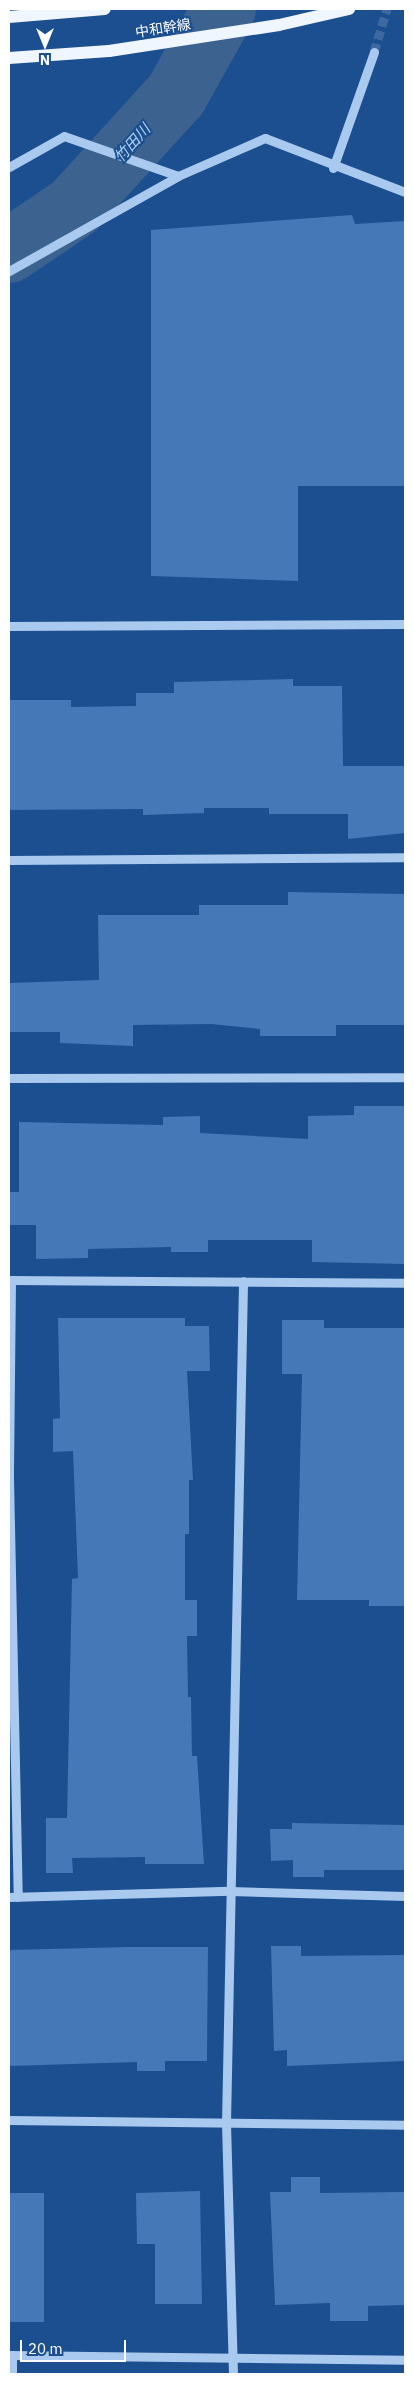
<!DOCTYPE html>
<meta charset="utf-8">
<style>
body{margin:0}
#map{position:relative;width:414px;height:2383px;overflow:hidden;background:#1b4f8f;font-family:"IBM Plex Sans","Noto Sans JP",sans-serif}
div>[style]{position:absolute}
.river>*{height:64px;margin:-32px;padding:0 32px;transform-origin:32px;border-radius:32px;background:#3c6290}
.building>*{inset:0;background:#4478b7;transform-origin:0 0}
.minor-tunnel>*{height:9px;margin-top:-4.5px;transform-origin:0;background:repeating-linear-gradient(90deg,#3d69a0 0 9px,transparent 0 13.5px)}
.minor>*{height:9px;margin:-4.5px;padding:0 4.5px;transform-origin:4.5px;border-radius:4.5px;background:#a9c9ee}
.major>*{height:12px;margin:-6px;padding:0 6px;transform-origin:6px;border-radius:6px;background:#f0f6ff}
span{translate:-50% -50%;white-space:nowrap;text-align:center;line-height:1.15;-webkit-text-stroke:4px #1b4f8f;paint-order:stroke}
.street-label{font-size:14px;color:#fff}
.water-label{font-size:15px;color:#b5d3f5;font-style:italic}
.frame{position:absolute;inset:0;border:10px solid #fff;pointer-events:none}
.north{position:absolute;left:20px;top:20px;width:50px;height:50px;-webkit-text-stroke:4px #1b4f8f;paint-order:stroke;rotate:180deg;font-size:14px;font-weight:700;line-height:20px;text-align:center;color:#fff}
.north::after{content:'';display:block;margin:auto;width:18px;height:22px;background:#fff;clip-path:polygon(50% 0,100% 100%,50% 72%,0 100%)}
.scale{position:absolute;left:20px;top:2340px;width:106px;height:22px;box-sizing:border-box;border:2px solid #fff;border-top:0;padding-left:6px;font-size:15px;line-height:18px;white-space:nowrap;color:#fff;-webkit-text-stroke:4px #1b4f8f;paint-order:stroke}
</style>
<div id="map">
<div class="river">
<i style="left:9px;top:251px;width:78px;rotate:-34.1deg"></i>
<i style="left:74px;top:207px;width:151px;rotate:-47.7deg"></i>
<i style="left:176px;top:95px;width:98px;rotate:-60.8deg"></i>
</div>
<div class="building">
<i style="clip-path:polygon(352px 215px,355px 224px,405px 221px,405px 486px,298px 486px,298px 581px,151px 576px,151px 230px)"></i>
<i style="clip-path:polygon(293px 679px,293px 686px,342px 686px,343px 766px,405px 766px,405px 833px,348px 839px,348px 814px,269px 814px,269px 808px,204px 808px,204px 813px,143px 815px,143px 809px,9px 810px,9px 700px,71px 700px,71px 707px,136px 706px,136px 693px,174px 693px,174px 682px)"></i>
<i style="clip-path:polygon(288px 892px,405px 894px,405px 1025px,336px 1025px,336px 1036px,260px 1036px,260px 1029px,211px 1024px,133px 1025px,133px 1046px,60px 1043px,60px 1032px,9px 1032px,9px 983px,99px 980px,98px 915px,199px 915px,199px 905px,288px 905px)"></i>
<i style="clip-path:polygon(354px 1106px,405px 1106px,405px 1264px,312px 1262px,312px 1240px,208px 1240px,208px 1252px,171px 1252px,171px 1247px,88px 1249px,88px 1258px,36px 1259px,36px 1225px,9px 1225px,9px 1192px,19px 1192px,19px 1122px,163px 1125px,163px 1117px,200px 1116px,200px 1133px,308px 1139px,308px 1116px,354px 1115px)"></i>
<i style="clip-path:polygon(58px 1318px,185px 1318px,185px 1326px,209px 1326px,210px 1371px,187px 1371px,193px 1480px,189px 1480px,189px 1534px,185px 1534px,185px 1600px,197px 1600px,197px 1636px,187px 1636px,188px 1697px,191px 1697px,192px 1756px,197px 1756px,204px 1864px,145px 1864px,145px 1857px,72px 1858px,73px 1873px,46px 1873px,46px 1818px,67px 1818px,72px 1579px,78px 1578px,73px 1451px,53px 1452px,53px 1419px,60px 1418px)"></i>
<i style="clip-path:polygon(282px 1320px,324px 1320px,324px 1328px,405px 1328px,405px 1606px,369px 1606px,369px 1600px,297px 1600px,302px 1374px,282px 1374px)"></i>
<i style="clip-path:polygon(292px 1823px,405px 1825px,405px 1870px,324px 1870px,324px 1877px,293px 1877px,293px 1860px,271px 1861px,270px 1829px,292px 1829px)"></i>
<i style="clip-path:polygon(271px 1946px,301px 1946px,301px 1956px,405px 1955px,405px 2061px,287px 2066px,287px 2050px,274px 2051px)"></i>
<i style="clip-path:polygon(129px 1947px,208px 1947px,207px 2061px,165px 2061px,165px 2071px,137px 2071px,137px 2062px,9px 2066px,9px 1950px)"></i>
<i style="clip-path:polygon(291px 2177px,320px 2177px,320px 2193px,405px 2192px,405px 2305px,368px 2306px,368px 2321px,330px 2321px,330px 2303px,275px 2305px,270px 2192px,291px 2192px)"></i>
<i style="clip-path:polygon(200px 2191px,202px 2304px,155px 2304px,155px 2244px,137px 2244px,136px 2193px)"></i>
<i style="left:9px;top:2193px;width:35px;height:129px"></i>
</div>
<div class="minor-tunnel">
<i style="left:374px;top:52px;width:45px;rotate:-73.2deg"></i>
</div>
<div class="minor">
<i style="left:9px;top:167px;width:63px;rotate:-29.4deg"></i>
<i style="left:64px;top:136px;width:121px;rotate:19.3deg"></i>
<i style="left:333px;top:168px;width:123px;rotate:-70.5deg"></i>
<i style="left:9px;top:271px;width:194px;rotate:-29.3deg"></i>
<i style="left:178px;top:176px;width:95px;rotate:-23.6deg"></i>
<i style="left:265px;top:138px;width:150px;rotate:21.1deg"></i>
<i style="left:9px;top:626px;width:396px;rotate:-0.3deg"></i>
<i style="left:9px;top:860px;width:396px;rotate:-0.4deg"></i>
<i style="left:9px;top:1078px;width:396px;rotate:-0.1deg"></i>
<i style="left:9px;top:1280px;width:396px;rotate:0.4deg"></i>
<i style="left:11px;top:1280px;width:198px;rotate:90.6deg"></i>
<i style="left:9px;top:1478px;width:419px;rotate:88.8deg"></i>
<i style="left:9px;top:1897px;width:221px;rotate:-1.6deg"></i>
<i style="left:230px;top:1891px;width:175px;rotate:1.6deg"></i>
<i style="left:9px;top:2120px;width:396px;rotate:0.7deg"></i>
<i style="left:9px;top:2355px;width:396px;rotate:0.7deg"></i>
<i style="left:12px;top:2374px;width:19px;rotate:-90deg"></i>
<i style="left:233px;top:2374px;width:251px;rotate:-91.6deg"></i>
<i style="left:226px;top:2123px;width:842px;rotate:-88.84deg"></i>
</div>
<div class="major">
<i style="left:9px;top:17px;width:96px;rotate:-4.8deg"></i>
<i style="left:9px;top:58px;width:100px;rotate:-4deg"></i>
<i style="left:109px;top:51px;width:172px;rotate:-8.7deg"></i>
<i style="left:279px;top:25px;width:72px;rotate:-12.9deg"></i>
</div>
<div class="street-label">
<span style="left:163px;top:28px;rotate:-9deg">中和幹線</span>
</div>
<div class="water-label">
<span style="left:132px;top:143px;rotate:-48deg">竹田川</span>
</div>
<div class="frame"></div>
<div class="north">N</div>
<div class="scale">20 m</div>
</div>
